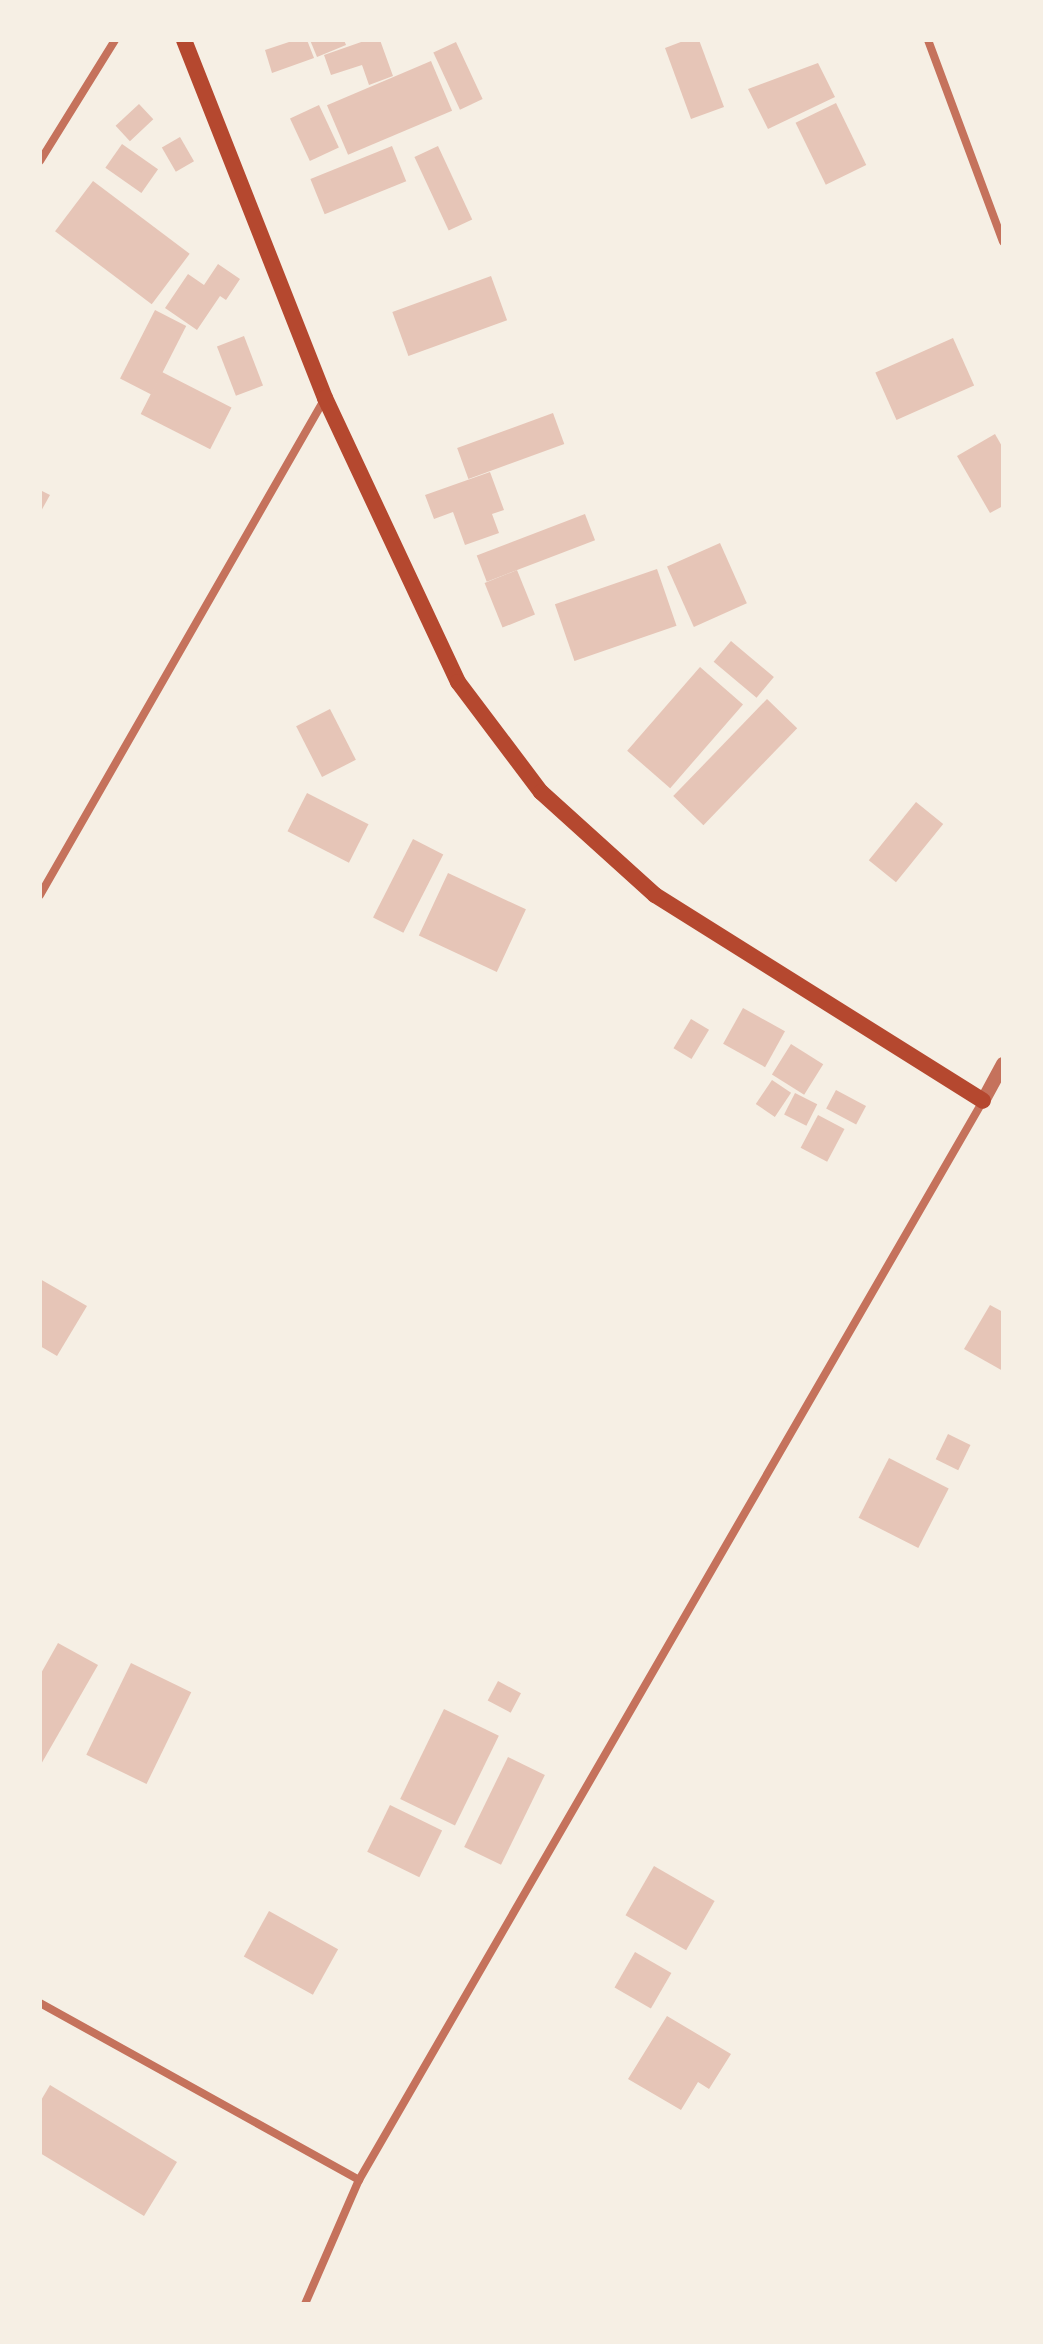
<!DOCTYPE html>
<style>
body{margin:0}
#map{position:relative;width:1043px;height:2344px;overflow:hidden;background:#f6efe4;font-family:Signika,sans-serif}
div>[style]{position:absolute}
.building>*{inset:0;background:#e6c5b7;transform-origin:0 0}
.minor>*{height:8px;margin:-4px;padding:0 4px;transform-origin:4px;border-radius:4px;background:#c5725c}
.tertiary>*{height:14px;margin:-7px;padding:0 7px;transform-origin:7px;border-radius:7px;background:#c5725c}
.secondary>*{height:16px;margin:-8px;padding:0 8px;transform-origin:8px;border-radius:8px;background:#b5482f}
span{translate:-50% -50%;white-space:nowrap;text-align:center;line-height:1.15;-webkit-text-stroke:8px #f6efe4;paint-order:stroke}
.frame{position:absolute;inset:0;border:42px solid #f6efe4;pointer-events:none}
</style>
<div id="map">
<div class="building">
<i style="clip-path:polygon(295px 40px,307px 40px,314px 58px,272px 73px,265px 50px)"></i>
<i style="clip-path:polygon(310px 40px,344px 40px,346px 45px,317px 57px)"></i>
<i style="clip-path:polygon(367px 40px,380px 40px,393px 76px,369px 85px,362px 65px,331px 75px,324px 55px)"></i>
<i style="clip-path:polygon(686px 40px,699px 40px,724px 107px,691px 119px,665px 48px)"></i>
<i style="left:456px;top:42px;width:63px;height:25px;rotate:65deg"></i>
<i style="left:431px;top:61px;width:54px;height:113px;rotate:67deg"></i>
<i style="clip-path:polygon(818px 63px,835px 97px,768px 129px,748px 89px)"></i>
<i style="left:836px;top:103px;width:69px;height:45px;rotate:64deg"></i>
<i style="left:139px;top:104px;width:21px;height:32px;rotate:47deg"></i>
<i style="left:319px;top:105px;width:47px;height:32px;rotate:65deg"></i>
<i style="left:180px;top:137px;width:28px;height:21px;rotate:60deg"></i>
<i style="left:122px;top:144px;width:44px;height:29px;rotate:35deg"></i>
<i style="left:392px;top:146px;width:38px;height:88px;rotate:68deg"></i>
<i style="left:438px;top:146px;width:81px;height:26px;rotate:65deg"></i>
<i style="left:93px;top:181px;width:121px;height:63px;rotate:37deg"></i>
<i style="clip-path:polygon(218px 264px,240px 279px,226px 300px,220px 296px,197px 330px,165px 308px,188px 274px,204px 285px)"></i>
<i style="left:491px;top:276px;width:47px;height:105px;rotate:70deg"></i>
<i style="left:155px;top:310px;width:35px;height:77px;rotate:27deg"></i>
<i style="left:244px;top:336px;width:53px;height:29px;rotate:69deg"></i>
<i style="left:953px;top:338px;width:52px;height:85px;rotate:66deg"></i>
<i style="left:162px;top:372px;width:78px;height:47px;rotate:27deg"></i>
<i style="left:553px;top:413px;width:33px;height:102px;rotate:70deg"></i>
<i style="clip-path:polygon(995px 434px,1003px 448px,1003px 506px,990px 513px,957px 456px)"></i>
<i style="clip-path:polygon(490px 472px,504px 510px,492px 514px,499px 533px,465px 545px,453px 512px,434px 519px,425px 495px)"></i>
<i style="clip-path:polygon(40px 490px,50px 495px,40px 513px)"></i>
<i style="left:585px;top:514px;width:28px;height:116px;rotate:69deg"></i>
<i style="left:720px;top:543px;width:66px;height:58px;rotate:66deg"></i>
<i style="left:657px;top:569px;width:60px;height:108px;rotate:71deg"></i>
<i style="left:517px;top:570px;width:48px;height:35px;rotate:68deg"></i>
<i style="left:731px;top:641px;width:56px;height:27px;rotate:40deg"></i>
<i style="left:700px;top:667px;width:57px;height:111px;rotate:41deg"></i>
<i style="left:767px;top:699px;width:42px;height:135px;rotate:44deg"></i>
<i style="left:330px;top:709px;width:57px;height:38px;rotate:63deg"></i>
<i style="left:307px;top:793px;width:69px;height:43px;rotate:27deg"></i>
<i style="left:916px;top:802px;width:35px;height:75px;rotate:39deg"></i>
<i style="left:413px;top:839px;width:34px;height:88px;rotate:27deg"></i>
<i style="left:448px;top:873px;width:86px;height:69px;rotate:25deg"></i>
<i style="left:743px;top:1008px;width:48px;height:41px;rotate:29deg"></i>
<i style="left:691px;top:1019px;width:21px;height:34px;rotate:31deg"></i>
<i style="left:791px;top:1044px;width:38px;height:36px;rotate:32deg"></i>
<i style="left:772px;top:1080px;width:23px;height:29px;rotate:34deg"></i>
<i style="left:836px;top:1090px;width:34px;height:21px;rotate:28deg"></i>
<i style="left:795px;top:1093px;width:25px;height:24px;rotate:27deg"></i>
<i style="left:818px;top:1115px;width:30px;height:37px;rotate:28deg"></i>
<i style="clip-path:polygon(40px 1279px,87px 1306px,57px 1356px,40px 1346px)"></i>
<i style="clip-path:polygon(990px 1305px,1003px 1312px,1003px 1371px,964px 1349px)"></i>
<i style="left:948px;top:1434px;width:25px;height:28px;rotate:26deg"></i>
<i style="left:889px;top:1458px;width:67px;height:67px;rotate:27deg"></i>
<i style="clip-path:polygon(58px 1643px,98px 1665px,40px 1766px,40px 1675px)"></i>
<i style="left:131px;top:1663px;width:67px;height:102px;rotate:26deg"></i>
<i style="left:498px;top:1681px;width:26px;height:22px;rotate:28deg"></i>
<i style="left:444px;top:1709px;width:61px;height:100px;rotate:26deg"></i>
<i style="left:508px;top:1757px;width:41px;height:100px;rotate:26deg"></i>
<i style="left:390px;top:1805px;width:58px;height:52px;rotate:26deg"></i>
<i style="left:654px;top:1866px;width:70px;height:57px;rotate:30deg"></i>
<i style="left:269px;top:1911px;width:79px;height:52px;rotate:29deg"></i>
<i style="left:635px;top:1952px;width:42px;height:41px;rotate:30deg"></i>
<i style="clip-path:polygon(667px 2016px,731px 2054px,709px 2089px,698px 2082px,681px 2110px,628px 2079px)"></i>
<i style="clip-path:polygon(50px 2085px,177px 2162px,144px 2216px,40px 2153px,40px 2102px)"></i>
</div>
<div class="minor">
<i style="left:928px;top:40px;width:215px;rotate:69.6deg"></i>
<i style="left:40px;top:161px;width:142px;rotate:-58.2deg"></i>
<i style="left:40px;top:895px;width:571px;rotate:-60.16deg"></i>
<i style="left:40px;top:2003px;width:365px;rotate:29deg"></i>
<i style="left:305px;top:2304px;width:135px;rotate:-66.5deg"></i>
<i style="left:359px;top:2180px;width:1246px;rotate:-59.96deg"></i>
</div>
<div class="tertiary">
<i style="left:983px;top:1101px;width:42px;rotate:-61.6deg"></i>
</div>
<div class="secondary">
<i style="left:184px;top:40px;width:385px;rotate:68.5deg"></i>
<i style="left:325px;top:398px;width:314px;rotate:64.9deg"></i>
<i style="left:458px;top:682px;width:138px;rotate:53deg"></i>
<i style="left:541px;top:792px;width:154px;rotate:42.1deg"></i>
<i style="left:655px;top:895px;width:387px;rotate:32.1deg"></i>
</div>
<div class="frame"></div>
</div>
